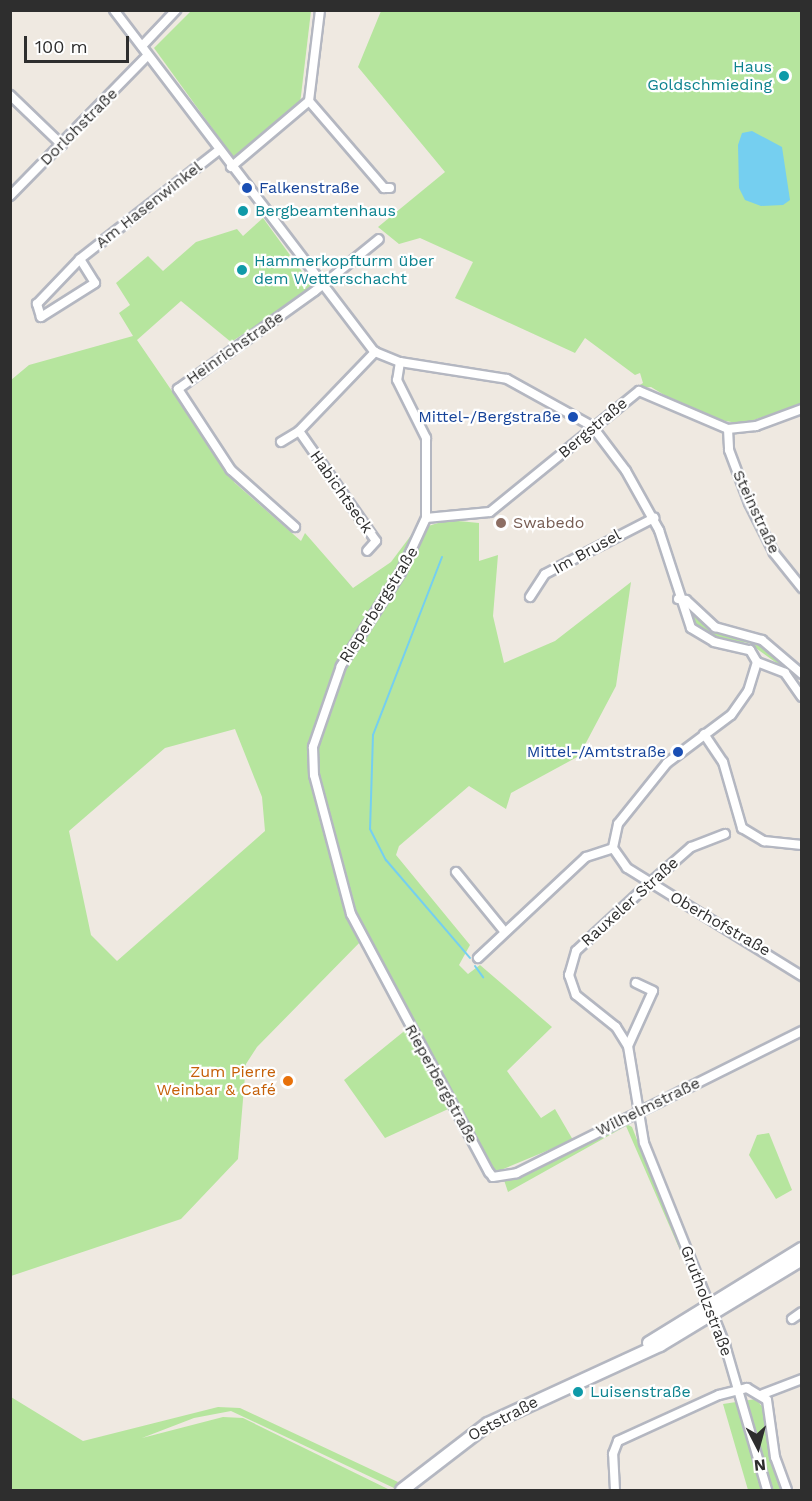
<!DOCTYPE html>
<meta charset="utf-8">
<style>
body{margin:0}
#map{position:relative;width:812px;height:1501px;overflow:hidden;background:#efe9e1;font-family:"Work Sans",sans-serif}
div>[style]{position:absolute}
.green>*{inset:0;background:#b6e59e}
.water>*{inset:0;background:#75cff0}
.stream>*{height:2px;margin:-1px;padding:0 1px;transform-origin:1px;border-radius:1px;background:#75cff0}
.roads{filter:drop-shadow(2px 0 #b4b7c1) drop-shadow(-2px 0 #b4b7c1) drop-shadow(0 2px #b4b7c1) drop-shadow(0 -2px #b4b7c1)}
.minor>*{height:8px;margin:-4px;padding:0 4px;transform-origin:4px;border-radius:4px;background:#fff}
.secondary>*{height:12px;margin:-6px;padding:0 6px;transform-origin:6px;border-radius:6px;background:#fff}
.dots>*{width:16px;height:16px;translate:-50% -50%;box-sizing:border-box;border:3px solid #fff;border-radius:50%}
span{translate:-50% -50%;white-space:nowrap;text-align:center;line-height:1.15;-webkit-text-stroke:4.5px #fff;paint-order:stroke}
.culture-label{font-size:16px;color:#0d838f}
.right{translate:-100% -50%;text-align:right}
.left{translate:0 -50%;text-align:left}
.street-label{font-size:16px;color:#2e2e2e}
.transit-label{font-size:16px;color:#164399}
.education-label{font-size:16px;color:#785e54}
.food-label{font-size:16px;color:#c56008}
.frame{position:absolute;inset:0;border:12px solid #2e2e2e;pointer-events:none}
.north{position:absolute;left:728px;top:1417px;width:60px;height:60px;-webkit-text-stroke:4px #fff;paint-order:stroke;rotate:174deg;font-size:16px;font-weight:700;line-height:24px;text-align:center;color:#2e2e2e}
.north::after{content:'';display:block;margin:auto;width:21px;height:27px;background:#2e2e2e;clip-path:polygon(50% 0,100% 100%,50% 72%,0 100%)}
.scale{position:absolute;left:24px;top:36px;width:105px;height:27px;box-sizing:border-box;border:3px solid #2e2e2e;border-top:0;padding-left:8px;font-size:18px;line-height:21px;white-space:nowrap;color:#2e2e2e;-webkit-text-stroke:4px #fff;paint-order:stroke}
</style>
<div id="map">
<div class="green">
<i style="clip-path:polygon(191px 11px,311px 11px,300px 104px,233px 157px,154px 48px)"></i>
<i style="clip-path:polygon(381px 11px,801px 11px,801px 404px,742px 424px,699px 416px,651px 387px,634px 389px,643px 383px,640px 373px,635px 375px,585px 338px,575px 353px,455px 298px,473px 262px,420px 238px,399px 244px,378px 227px,445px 172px,358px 67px)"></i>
<i style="clip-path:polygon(evenodd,263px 218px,314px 288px,231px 342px,181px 301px,137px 340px,235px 483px,301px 541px,305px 533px,353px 588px,391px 562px,415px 530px,448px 520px,479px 523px,479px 561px,498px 555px,493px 616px,504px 663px,555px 641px,631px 582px,616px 686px,579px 756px,511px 793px,506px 809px,469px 786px,399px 846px,396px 855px,470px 945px,459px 965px,468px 974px,480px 965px,552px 1027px,507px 1071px,541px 1118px,555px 1109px,573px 1140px,496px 1172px,457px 1105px,385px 1138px,344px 1080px,413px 1024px,365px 937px,257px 1047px,246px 1064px,238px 1159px,181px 1219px,11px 1276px,11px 380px,29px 365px,133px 336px,119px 313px,130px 305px,116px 283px,148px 256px,163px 271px,196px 242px,237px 229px,243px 236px,263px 218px,235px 729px,262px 797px,265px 831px,117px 961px,91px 935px,69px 831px,165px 748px,235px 729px)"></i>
<i style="clip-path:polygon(683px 602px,707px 625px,745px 633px,793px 666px,801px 691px,789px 672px,749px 643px,709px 638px,691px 622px)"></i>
<i style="clip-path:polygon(623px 1122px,632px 1127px,686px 1264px,626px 1126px,508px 1192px,504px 1180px)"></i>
<i style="clip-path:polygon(769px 1133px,792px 1190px,776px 1199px,749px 1155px,757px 1135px)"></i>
<i style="clip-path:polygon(11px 1397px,83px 1441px,218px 1407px,240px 1408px,398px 1482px,394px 1488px,231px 1411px,194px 1418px,142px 1438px,223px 1417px,243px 1418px,390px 1490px,11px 1490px)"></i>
<i style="clip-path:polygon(756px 1399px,764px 1409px,769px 1451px,782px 1490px,748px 1490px,723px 1404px)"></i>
</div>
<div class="water">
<i style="clip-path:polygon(752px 131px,782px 147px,790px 200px,783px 205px,761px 206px,745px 200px,739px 188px,738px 145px,742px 133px)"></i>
</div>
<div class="stream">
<i style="left:442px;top:557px;width:191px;rotate:111.2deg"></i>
<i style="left:373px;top:735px;width:94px;rotate:91.8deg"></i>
<i style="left:370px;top:829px;width:35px;rotate:63deg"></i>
<i style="left:386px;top:860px;width:129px;rotate:49.4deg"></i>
<i style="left:475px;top:966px;width:14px;rotate:54deg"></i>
</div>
<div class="roads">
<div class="minor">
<i style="left:114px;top:10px;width:430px;rotate:52.7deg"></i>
<i style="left:375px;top:352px;width:27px;rotate:22deg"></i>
<i style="left:400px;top:362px;width:108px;rotate:9deg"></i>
<i style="left:507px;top:379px;width:97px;rotate:28.9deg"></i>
<i style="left:592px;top:426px;width:56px;rotate:52.9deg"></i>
<i style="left:626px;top:471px;width:68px;rotate:60.8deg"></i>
<i style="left:659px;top:530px;width:103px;rotate:71.9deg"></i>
<i style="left:691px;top:628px;width:27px;rotate:31deg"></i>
<i style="left:714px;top:642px;width:37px;rotate:13deg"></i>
<i style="left:750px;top:650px;width:14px;rotate:60deg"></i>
<i style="left:757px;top:662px;width:30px;rotate:107deg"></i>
<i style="left:748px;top:691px;width:29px;rotate:125deg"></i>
<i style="left:731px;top:715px;width:80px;rotate:143.1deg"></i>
<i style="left:667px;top:763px;width:78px;rotate:128.8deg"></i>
<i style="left:618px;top:824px;width:25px;rotate:102deg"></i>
<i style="left:613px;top:848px;width:24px;rotate:55deg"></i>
<i style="left:627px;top:868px;width:206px;rotate:31.7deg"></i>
<i style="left:142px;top:46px;width:50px;rotate:-46.6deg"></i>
<i style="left:10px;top:95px;width:72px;rotate:43.9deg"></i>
<i style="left:309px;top:101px;width:115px;rotate:49.2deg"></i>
<i style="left:384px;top:188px;width:6px"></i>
<i style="left:231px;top:167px;width:102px;rotate:-40.2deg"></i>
<i style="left:309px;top:101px;width:92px;rotate:-83.1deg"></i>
<i style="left:10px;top:196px;width:194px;rotate:-45.6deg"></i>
<i style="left:80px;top:259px;width:28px;rotate:58deg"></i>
<i style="left:95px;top:283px;width:64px;rotate:147.8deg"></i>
<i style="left:41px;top:317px;width:14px;rotate:-107deg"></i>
<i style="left:37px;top:304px;width:62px;rotate:-46.3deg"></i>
<i style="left:80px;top:259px;width:177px;rotate:-38.1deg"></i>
<i style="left:400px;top:362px;width:18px;rotate:99deg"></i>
<i style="left:397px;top:380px;width:65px;rotate:63.4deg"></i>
<i style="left:426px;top:438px;width:80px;rotate:90deg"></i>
<i style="left:426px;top:518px;width:60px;rotate:114.8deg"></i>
<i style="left:401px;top:572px;width:112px;rotate:122.6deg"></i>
<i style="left:341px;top:666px;width:86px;rotate:109.1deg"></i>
<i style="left:313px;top:747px;width:28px;rotate:88deg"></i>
<i style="left:314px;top:775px;width:144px;rotate:75.1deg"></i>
<i style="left:351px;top:914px;width:293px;rotate:61.9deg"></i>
<i style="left:489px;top:1172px;width:6px;rotate:51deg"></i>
<i style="left:493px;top:1177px;width:24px;rotate:-9deg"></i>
<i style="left:517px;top:1173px;width:318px;rotate:-26.5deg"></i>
<i style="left:728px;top:429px;width:21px;rotate:87deg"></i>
<i style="left:729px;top:450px;width:57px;rotate:69.3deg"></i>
<i style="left:749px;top:503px;width:56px;rotate:63.4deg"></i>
<i style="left:774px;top:553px;width:45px;rotate:51.3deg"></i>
<i style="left:299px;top:431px;width:134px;rotate:55deg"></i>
<i style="left:376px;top:541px;width:13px;rotate:132deg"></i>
<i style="left:281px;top:442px;width:21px;rotate:-31deg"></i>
<i style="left:299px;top:431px;width:110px;rotate:-46.1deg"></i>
<i style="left:426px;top:518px;width:64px;rotate:-5.4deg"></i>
<i style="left:490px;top:512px;width:192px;rotate:-39.1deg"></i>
<i style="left:639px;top:391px;width:97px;rotate:23.1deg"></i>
<i style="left:728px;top:429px;width:28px;rotate:-6deg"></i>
<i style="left:756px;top:426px;width:49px;rotate:-20.3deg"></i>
<i style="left:295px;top:527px;width:86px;rotate:-138.3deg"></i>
<i style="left:231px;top:470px;width:97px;rotate:-123.2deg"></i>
<i style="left:178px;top:389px;width:168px;rotate:-35.6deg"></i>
<i style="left:315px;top:291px;width:82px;rotate:-39.1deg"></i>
<i style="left:530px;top:597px;width:27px;rotate:-57deg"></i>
<i style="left:545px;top:574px;width:123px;rotate:-27.2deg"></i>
<i style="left:678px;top:599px;width:8px;rotate:7deg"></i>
<i style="left:686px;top:600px;width:40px;rotate:43deg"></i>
<i style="left:715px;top:627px;width:49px;rotate:15.5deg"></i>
<i style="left:762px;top:640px;width:52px;rotate:40.4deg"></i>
<i style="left:757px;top:662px;width:30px;rotate:21deg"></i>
<i style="left:785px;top:673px;width:29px;rotate:55deg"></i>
<i style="left:704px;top:734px;width:34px;rotate:56deg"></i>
<i style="left:723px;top:762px;width:69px;rotate:73.9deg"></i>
<i style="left:742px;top:828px;width:26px;rotate:31deg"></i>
<i style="left:764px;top:841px;width:38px;rotate:6deg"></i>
<i style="left:725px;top:834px;width:36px;rotate:159deg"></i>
<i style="left:691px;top:847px;width:67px;rotate:138.7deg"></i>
<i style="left:641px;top:891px;width:88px;rotate:137.3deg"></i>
<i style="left:576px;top:951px;width:25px;rotate:106deg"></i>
<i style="left:569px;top:975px;width:21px;rotate:71deg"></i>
<i style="left:576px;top:995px;width:51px;rotate:38.7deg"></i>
<i style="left:616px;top:1027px;width:22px;rotate:58deg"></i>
<i style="left:628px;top:1046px;width:98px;rotate:80.6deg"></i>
<i style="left:644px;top:1143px;width:218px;rotate:68.1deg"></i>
<i style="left:725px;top:1345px;width:151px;rotate:73.8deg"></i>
<i style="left:456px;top:872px;width:77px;rotate:50.8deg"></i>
<i style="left:478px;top:958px;width:148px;rotate:-43.1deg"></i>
<i style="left:586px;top:857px;width:28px;rotate:-18deg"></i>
<i style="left:628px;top:1046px;width:60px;rotate:-65.6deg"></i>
<i style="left:653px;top:991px;width:19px;rotate:-155deg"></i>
<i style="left:792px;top:1319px;width:12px;rotate:-35deg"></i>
<i style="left:763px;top:1394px;width:42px;rotate:-21deg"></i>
<i style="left:615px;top:1490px;width:36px;rotate:-93deg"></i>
<i style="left:613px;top:1454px;width:14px;rotate:-69deg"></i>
<i style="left:618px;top:1441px;width:111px;rotate:-24.5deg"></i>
<i style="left:719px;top:1395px;width:29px;rotate:-14deg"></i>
<i style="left:747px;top:1388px;width:23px;rotate:31deg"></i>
<i style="left:767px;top:1400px;width:58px;rotate:82deg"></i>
<i style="left:775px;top:1457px;width:35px;rotate:70deg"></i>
</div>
<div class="secondary">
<i style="left:649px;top:1343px;width:180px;rotate:-31.6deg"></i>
<i style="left:402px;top:1490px;width:108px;rotate:-37.5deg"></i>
<i style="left:488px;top:1424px;width:189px;rotate:-24.7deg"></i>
<i style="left:660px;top:1345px;width:166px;rotate:-31.2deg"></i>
</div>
</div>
<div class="dots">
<i style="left:784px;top:76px;background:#0f9aa8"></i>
<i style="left:247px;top:188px;background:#1a4fb4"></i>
<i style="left:243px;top:211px;background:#0f9aa8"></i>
<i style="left:242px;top:270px;background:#0f9aa8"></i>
<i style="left:573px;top:417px;background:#1a4fb4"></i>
<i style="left:501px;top:523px;background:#8d6e63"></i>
<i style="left:678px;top:752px;background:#1a4fb4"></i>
<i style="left:288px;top:1081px;background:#e8710a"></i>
<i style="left:578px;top:1392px;background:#0f9aa8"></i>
</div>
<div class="culture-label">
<span class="right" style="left:772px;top:76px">Haus<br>Goldschmieding</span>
<span class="left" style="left:255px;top:211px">Bergbeamtenhaus</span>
<span class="left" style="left:254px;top:270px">Hammerkopfturm über<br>dem Wetterschacht</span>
<span class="left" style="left:590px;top:1392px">Luisenstraße</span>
</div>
<div class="street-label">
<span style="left:79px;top:127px;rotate:-45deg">Dorlohstraße</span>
<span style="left:149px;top:205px;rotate:-38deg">Am Hasenwinkel</span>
<span style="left:235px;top:348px;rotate:-35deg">Heinrichstraße</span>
<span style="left:593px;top:428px;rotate:-40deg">Bergstraße</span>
<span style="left:341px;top:492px;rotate:55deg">Habichtseck</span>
<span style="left:756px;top:512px;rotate:65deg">Steinstraße</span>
<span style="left:587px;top:552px;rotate:-29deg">Im Brusel</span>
<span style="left:379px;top:605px;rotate:-58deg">Rieperbergstraße</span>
<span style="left:630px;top:902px;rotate:-42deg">Rauxeler Straße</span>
<span style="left:720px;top:924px;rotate:30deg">Oberhofstraße</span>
<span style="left:441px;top:1084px;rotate:61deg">Rieperbergstraße</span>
<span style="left:648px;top:1107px;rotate:-26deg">Wilhelmstraße</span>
<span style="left:706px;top:1301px;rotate:69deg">Grutholzstraße</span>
<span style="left:503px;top:1419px;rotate:-28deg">Oststraße</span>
</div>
<div class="transit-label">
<span class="left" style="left:259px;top:188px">Falkenstraße</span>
<span class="right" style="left:561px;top:417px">Mittel-/Bergstraße</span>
<span class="right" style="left:666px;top:752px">Mittel-/Amtstraße</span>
</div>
<div class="education-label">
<span class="left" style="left:513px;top:523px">Swabedo</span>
</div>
<div class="food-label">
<span class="right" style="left:276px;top:1081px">Zum Pierre<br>Weinbar &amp; Café</span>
</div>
<div class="frame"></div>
<div class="north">N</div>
<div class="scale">100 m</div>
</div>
